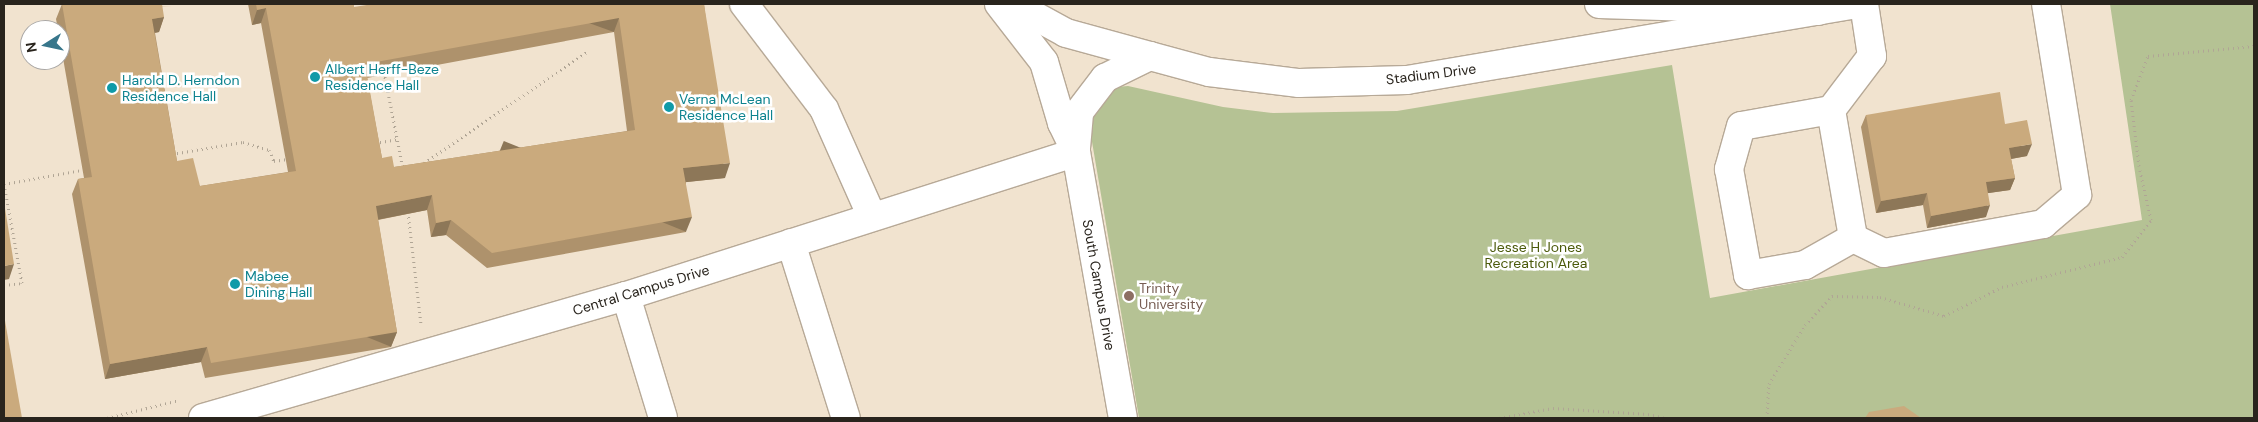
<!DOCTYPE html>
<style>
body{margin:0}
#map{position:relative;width:2258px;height:422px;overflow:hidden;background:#f1e3cf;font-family:"DM Sans",sans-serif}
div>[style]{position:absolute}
.green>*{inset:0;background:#b5c294}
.path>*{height:3px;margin-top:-1.5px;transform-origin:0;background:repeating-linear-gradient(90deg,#b0a595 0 1px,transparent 0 5px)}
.roads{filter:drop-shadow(1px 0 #b7a997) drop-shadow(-1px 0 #b7a997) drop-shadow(0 1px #b7a997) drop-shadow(0 -1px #b7a997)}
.minor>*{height:28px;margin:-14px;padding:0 14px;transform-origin:14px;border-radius:14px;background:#fff}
.major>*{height:28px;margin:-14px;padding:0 14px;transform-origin:14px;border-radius:14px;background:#fff}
.highway>*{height:28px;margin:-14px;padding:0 14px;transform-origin:14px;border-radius:14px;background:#fff}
.wall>*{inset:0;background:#ae926c}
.shaded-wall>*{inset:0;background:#8d7758;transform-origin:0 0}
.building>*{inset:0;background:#caaa7d}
.dots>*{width:14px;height:14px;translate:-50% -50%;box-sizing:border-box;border:2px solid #fff;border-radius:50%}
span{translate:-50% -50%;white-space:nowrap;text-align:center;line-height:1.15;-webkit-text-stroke:5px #fff;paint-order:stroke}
.culture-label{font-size:14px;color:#0d838f}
.left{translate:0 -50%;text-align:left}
.street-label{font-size:14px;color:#29241d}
.park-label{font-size:14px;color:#4b5a0a}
.education-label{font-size:14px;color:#785e54}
.frame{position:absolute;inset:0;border:5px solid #29241d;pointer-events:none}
.north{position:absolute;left:20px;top:20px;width:50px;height:50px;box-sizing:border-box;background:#fff;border:1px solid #a9a7a5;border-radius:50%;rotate:260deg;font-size:14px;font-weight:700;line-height:20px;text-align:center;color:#29241d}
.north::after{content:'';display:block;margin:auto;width:18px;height:22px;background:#37768b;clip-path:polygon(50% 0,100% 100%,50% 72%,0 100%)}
</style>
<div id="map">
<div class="green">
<i style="clip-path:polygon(2110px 4px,2254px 4px,2254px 418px,1139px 418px,1090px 130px,1091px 113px,1101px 96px,1116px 87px,1128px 86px,1223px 107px,1273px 113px,1397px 111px,1672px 65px,1710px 298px,2142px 220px)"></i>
</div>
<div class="path">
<i style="left:384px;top:72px;width:99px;rotate:78.9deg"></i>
<i style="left:375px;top:143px;width:22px;rotate:-10deg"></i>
<i style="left:172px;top:154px;width:72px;rotate:-9.6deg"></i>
<i style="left:243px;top:142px;width:27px;rotate:17deg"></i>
<i style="left:269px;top:150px;width:12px;rotate:66deg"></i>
<i style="left:274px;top:161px;width:14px;rotate:-8deg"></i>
<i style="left:424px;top:163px;width:197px;rotate:-34.3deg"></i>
<i style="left:408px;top:212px;width:114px;rotate:83.4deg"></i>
<i style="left:4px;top:285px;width:18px;rotate:-6deg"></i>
<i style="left:22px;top:283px;width:101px;rotate:-100.3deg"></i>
<i style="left:4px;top:184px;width:84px;rotate:-10.2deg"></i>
<i style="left:107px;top:418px;width:74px;rotate:-14deg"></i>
<i style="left:1499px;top:418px;width:55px;rotate:-10.5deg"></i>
<i style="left:1553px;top:408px;width:95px;rotate:3.6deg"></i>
<i style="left:1648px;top:414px;width:17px;rotate:13deg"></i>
<i style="left:1767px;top:418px;width:34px;rotate:-87deg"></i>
<i style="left:1769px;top:384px;width:69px;rotate:-58.6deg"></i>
<i style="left:1805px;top:325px;width:40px;rotate:-47deg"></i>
<i style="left:1832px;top:296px;width:48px;rotate:1.2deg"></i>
<i style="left:1880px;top:297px;width:67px;rotate:16.5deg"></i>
<i style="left:1944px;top:316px;width:65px;rotate:-26.6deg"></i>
<i style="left:2002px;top:287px;width:124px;rotate:-14deg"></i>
<i style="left:2122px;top:257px;width:47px;rotate:-51.9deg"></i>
<i style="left:2151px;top:220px;width:55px;rotate:-102.5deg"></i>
<i style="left:2139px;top:166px;width:66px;rotate:-96.9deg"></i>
<i style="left:2131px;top:100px;width:47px;rotate:-68.9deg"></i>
<i style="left:2148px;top:56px;width:106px;rotate:-5.4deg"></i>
</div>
<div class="roads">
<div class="minor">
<i style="left:744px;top:4px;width:132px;rotate:52.7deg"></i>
<i style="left:824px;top:109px;width:118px;rotate:66deg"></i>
<i style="left:999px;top:4px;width:73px;rotate:52.2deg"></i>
<i style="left:1044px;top:62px;width:64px;rotate:73.6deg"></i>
<i style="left:1062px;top:123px;width:32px;rotate:64deg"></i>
<i style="left:1076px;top:152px;width:270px;rotate:80deg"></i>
<i style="left:1864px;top:4px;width:53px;rotate:81.3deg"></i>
<i style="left:1872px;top:56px;width:68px;rotate:127.2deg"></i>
<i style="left:1831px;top:110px;width:91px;rotate:169.9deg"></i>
<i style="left:1741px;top:126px;width:45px;rotate:105.6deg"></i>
<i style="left:1729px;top:169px;width:108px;rotate:79.8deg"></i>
<i style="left:1748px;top:275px;width:58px;rotate:-10deg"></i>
<i style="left:1805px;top:265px;width:55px;rotate:-29.4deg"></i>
<i style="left:1853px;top:238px;width:34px;rotate:26deg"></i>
<i style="left:1884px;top:253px;width:162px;rotate:-10.3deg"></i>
<i style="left:2043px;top:224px;width:45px;rotate:-40.5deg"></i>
<i style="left:2077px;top:195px;width:193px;rotate:-99.2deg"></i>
<i style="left:1831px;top:110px;width:130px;rotate:80.2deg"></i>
<i style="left:1076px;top:148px;width:36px;rotate:-85deg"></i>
<i style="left:1079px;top:112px;width:43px;rotate:-52.6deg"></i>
<i style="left:1105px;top:78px;width:50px;rotate:-26.1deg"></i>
<i style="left:791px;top:243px;width:183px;rotate:72.6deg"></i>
<i style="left:626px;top:296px;width:127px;rotate:73.1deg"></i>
<i style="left:203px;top:418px;width:440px;rotate:-16.1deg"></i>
<i style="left:626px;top:296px;width:472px;rotate:-17.7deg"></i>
</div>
<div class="major">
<i style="left:1013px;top:4px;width:60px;rotate:28.7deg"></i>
<i style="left:1066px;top:33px;width:87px;rotate:15.3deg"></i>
<i style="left:1150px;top:56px;width:61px;rotate:15.2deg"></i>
<i style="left:1209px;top:72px;width:91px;rotate:7deg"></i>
<i style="left:1299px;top:83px;width:108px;rotate:-1.6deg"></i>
<i style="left:1407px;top:80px;width:455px;rotate:-9.6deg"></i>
</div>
<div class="highway">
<i style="left:1599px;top:4px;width:220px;rotate:1.8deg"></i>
</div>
</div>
<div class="wall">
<i style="clip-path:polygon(evenodd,62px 4px,164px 17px,159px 32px,155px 33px,177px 161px,200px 186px,288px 172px,261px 23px,252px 25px,248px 4px,354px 4px,354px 7px,704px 4px,725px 178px,686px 182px,686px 232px,487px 268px,446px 235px,431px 237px,427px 210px,378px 220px,397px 332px,391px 347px,205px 378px,201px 362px,105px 379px,72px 194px,78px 179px,84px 178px,60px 41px,60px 30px,58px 30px,56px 19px,62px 4px,614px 32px,627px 131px,394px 167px,382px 158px,367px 78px,614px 32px)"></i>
<i style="clip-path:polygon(1866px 115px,2005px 124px,2027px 156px,2011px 159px,2015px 178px,2010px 190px,1988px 193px,1986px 217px,1927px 228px,1923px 205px,1876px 213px,1861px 127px)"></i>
</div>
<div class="shaded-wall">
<i style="clip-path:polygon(266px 8px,261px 23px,252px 25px,257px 10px)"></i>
<i style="clip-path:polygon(164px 17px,159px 32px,147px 34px,152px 19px)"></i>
<i style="left:619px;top:18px;width:15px;height:258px;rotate:110deg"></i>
<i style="clip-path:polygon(2032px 144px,2027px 156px,2005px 160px,2009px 148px)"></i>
<i style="clip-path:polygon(730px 163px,725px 178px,678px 183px,683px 168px)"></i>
<i style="clip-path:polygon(2015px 178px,2010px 190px,1982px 194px,1986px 182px)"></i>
<i style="clip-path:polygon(1927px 193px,1923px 205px,1876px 213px,1881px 201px)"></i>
<i style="clip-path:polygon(432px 195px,427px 210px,371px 221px,376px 206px)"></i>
<i style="clip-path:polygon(1990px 205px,1986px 217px,1927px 228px,1931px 216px)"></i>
<i style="left:692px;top:217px;width:16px;height:203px;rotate:112deg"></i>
<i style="clip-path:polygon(451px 220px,446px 235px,431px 237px,436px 223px)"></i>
<i style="clip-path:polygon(14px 264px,9px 279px,4px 280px,4px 266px)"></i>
<i style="left:397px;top:332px;width:16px;height:189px;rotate:112deg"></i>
<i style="clip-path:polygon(207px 347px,201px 362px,105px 379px,110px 364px)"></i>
</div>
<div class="building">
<i style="clip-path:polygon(evenodd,62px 4px,162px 4px,164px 17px,152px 19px,177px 161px,193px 158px,200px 186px,296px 171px,266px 8px,257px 10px,256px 4px,354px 4px,354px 7px,373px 4px,704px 4px,730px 163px,683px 168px,692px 217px,492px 253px,451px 220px,436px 223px,432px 195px,376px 206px,397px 332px,211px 363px,207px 347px,110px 364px,78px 179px,92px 177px,62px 4px,619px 18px,635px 130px,394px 167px,392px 156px,382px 158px,365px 64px,619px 18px)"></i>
<i style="clip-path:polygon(2000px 92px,2005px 124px,2027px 120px,2032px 144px,2009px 148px,2015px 178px,1986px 182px,1990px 205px,1931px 216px,1927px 193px,1881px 201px,1866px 115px)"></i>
<i style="clip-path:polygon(4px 202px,14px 264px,4px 266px)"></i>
<i style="clip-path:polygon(4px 315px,22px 418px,4px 418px)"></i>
<i style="clip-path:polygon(1904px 406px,1921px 418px,1865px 418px,1869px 412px)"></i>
</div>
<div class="dots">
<i style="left:315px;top:77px;background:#0f9aa8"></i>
<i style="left:112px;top:88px;background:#0f9aa8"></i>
<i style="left:669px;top:107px;background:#0f9aa8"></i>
<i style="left:235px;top:284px;background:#0f9aa8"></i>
<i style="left:1129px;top:296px;background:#8d6e63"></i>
</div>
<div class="culture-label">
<span class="left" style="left:325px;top:77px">Albert Herff-Beze<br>Residence Hall</span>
<span class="left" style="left:122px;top:88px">Harold D. Herndon<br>Residence Hall</span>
<span class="left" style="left:679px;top:107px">Verna McLean<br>Residence Hall</span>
<span class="left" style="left:245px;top:284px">Mabee<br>Dining Hall</span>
</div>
<div class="street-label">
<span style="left:1431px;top:74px;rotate:-7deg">Stadium Drive</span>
<span style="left:1099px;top:285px;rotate:80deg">South Campus Drive</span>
<span style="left:641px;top:290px;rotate:-17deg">Central Campus Drive</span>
</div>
<div class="park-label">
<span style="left:1536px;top:255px">Jesse H Jones<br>Recreation Area</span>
</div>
<div class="education-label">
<span class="left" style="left:1139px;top:296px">Trinity<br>University</span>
</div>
<div class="frame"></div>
<div class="north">N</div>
</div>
